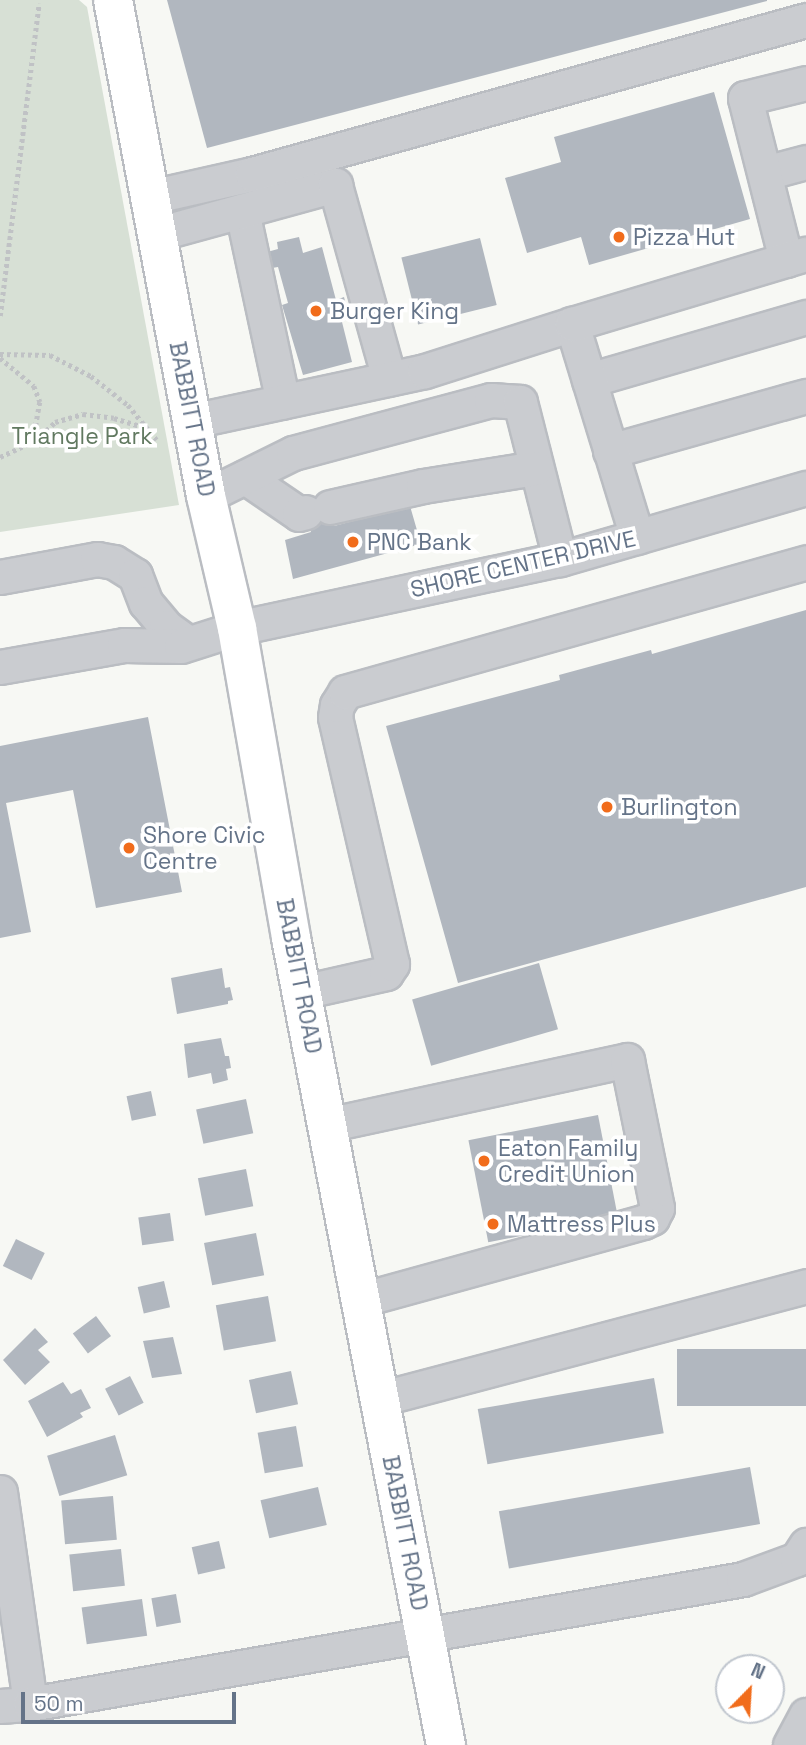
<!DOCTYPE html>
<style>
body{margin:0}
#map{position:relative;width:806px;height:1745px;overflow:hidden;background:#f7f8f4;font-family:"Space Grotesk",sans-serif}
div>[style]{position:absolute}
.green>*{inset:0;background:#d7e0d5}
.building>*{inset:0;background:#b1b7bf;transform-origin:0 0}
.path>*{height:4.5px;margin-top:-2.25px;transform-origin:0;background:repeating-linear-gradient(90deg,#c0c2c5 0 3.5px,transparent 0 7px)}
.roads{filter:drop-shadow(2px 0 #babdc2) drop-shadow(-2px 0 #babdc2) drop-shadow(0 2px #babdc2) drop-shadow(0 -2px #babdc2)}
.minor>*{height:33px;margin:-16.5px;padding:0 16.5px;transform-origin:16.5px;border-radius:16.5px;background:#caccd0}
.major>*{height:38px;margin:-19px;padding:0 19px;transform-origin:19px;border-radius:19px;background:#fff}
.dots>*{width:19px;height:19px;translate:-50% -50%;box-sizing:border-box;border:4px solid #fff;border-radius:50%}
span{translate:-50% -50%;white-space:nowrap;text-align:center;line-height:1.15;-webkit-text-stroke:7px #fff;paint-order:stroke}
.poi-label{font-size:23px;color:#647388}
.left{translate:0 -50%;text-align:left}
.street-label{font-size:23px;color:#647388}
.park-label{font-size:23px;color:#617960}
.north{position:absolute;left:715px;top:1654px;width:70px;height:70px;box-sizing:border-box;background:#fff;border:2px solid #c1c7cf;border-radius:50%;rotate:24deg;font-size:19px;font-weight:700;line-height:28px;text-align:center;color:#647388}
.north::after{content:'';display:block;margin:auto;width:24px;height:32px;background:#f16c1b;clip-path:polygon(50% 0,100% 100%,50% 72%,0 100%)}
.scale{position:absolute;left:21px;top:1692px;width:215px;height:32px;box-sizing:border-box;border:4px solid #647388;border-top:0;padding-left:9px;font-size:21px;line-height:24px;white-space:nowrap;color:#647388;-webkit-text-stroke:5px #fff;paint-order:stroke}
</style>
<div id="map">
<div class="green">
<i style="clip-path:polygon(0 0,79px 0,87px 7px,179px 505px,0 532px)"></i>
</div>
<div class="building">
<i style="clip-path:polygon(167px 0,767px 0,767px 1px,207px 148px)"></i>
<i style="clip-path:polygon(714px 92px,750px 219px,589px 265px,581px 237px,527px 253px,505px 178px,561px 162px,554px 137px)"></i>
<i style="clip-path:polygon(299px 237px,303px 253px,322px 247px,336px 300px,344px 297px,349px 317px,341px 318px,352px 362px,303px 375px,282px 305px,288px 303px,278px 267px,272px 268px,267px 252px,278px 249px,277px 242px)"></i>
<i style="left:480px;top:238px;width:69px;height:81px;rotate:76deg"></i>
<i style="clip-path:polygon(328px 501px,334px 526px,410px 506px,421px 544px,293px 579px,285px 540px,311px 532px,304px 508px)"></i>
<i style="clip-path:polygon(806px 610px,806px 887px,458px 983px,386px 726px,560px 680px,559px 675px,651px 650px,652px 654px)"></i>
<i style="clip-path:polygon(148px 717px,182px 892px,96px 908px,73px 790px,6px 803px,31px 932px,0 938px,0 746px)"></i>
<i style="left:539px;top:963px;width:69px;height:132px;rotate:74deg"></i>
<i style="clip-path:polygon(222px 968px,225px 988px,230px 987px,233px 1000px,228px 1001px,228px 1004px,177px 1014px,171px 978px)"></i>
<i style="clip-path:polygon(221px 1038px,225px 1056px,229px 1056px,231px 1068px,226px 1069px,228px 1080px,213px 1084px,211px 1073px,188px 1078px,184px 1044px)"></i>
<i style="left:151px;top:1091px;width:25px;height:25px;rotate:78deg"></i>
<i style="left:246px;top:1099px;width:35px;height:51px;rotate:78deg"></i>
<i style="left:598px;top:1115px;width:104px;height:132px;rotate:79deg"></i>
<i style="left:246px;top:1169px;width:38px;height:49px;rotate:79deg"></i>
<i style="left:170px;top:1213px;width:28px;height:32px;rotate:82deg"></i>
<i style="left:256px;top:1233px;width:43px;height:53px;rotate:79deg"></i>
<i style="left:16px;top:1239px;width:32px;height:30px;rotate:26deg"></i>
<i style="left:164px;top:1281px;width:27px;height:27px;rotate:77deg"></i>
<i style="left:268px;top:1296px;width:46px;height:53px;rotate:80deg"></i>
<i style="left:96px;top:1316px;width:25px;height:29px;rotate:53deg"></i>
<i style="clip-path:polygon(35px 1328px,48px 1342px,38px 1350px,50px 1362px,25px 1385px,3px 1360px)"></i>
<i style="clip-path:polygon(173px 1337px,182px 1374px,152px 1378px,143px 1341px)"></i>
<i style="left:806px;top:1349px;width:57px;height:129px;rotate:90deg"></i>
<i style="left:291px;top:1371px;width:34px;height:43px;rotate:78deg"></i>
<i style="left:130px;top:1376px;width:30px;height:28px;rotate:63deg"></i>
<i style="left:654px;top:1378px;width:56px;height:179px;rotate:80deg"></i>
<i style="clip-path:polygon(63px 1382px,71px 1394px,81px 1389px,91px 1408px,80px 1413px,83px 1417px,47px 1437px,28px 1401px)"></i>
<i style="left:296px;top:1426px;width:41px;height:39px;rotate:80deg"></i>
<i style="left:115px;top:1435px;width:42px;height:71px;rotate:73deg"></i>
<i style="left:750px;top:1467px;width:58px;height:255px;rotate:80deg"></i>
<i style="left:318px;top:1487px;width:39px;height:59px;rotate:77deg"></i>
<i style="left:113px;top:1496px;width:44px;height:52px;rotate:85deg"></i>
<i style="left:219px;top:1541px;width:28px;height:28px;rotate:77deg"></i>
<i style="left:121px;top:1549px;width:37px;height:52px;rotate:84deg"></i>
<i style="left:176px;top:1594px;width:29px;height:25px;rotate:80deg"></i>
<i style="left:142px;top:1599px;width:37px;height:61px;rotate:82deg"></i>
</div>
<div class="path">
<i style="left:0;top:316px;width:315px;rotate:-82.9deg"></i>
<i style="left:0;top:354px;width:50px;rotate:1.1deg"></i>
<i style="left:50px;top:355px;width:46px;rotate:27.1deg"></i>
<i style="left:91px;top:376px;width:47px;rotate:38.1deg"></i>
<i style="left:128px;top:405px;width:45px;rotate:50.4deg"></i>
<i style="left:0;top:358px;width:44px;rotate:39.5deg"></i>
<i style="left:34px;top:386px;width:17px;rotate:69deg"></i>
<i style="left:40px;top:402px;width:40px;rotate:100deg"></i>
<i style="left:0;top:457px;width:40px;rotate:-25deg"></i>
<i style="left:36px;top:440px;width:26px;rotate:-43deg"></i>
<i style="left:55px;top:422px;width:29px;rotate:-16deg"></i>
<i style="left:83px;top:414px;width:31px;rotate:7deg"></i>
<i style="left:114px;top:418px;width:30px;rotate:17deg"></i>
</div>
<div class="roads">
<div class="minor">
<i style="left:765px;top:173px;width:42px;rotate:-15deg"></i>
<i style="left:150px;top:197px;width:105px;rotate:-12.7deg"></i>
<i style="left:252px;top:174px;width:575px;rotate:-15.53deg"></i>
<i style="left:242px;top:211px;width:195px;rotate:77.9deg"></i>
<i style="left:157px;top:234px;width:185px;rotate:-15.4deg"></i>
<i style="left:335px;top:185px;width:201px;rotate:74.4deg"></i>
<i style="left:786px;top:260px;width:167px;rotate:-104.2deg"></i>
<i style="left:745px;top:98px;width:63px;rotate:-13.8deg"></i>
<i style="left:589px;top:380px;width:226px;rotate:-16.2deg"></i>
<i style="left:192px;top:421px;width:238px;rotate:-12.1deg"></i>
<i style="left:425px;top:371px;width:154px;rotate:-17.7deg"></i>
<i style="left:610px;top:451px;width:204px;rotate:-15.7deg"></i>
<i style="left:245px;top:477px;width:65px;rotate:34.4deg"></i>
<i style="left:299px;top:514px;width:7px;rotate:-16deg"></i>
<i style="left:206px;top:496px;width:97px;rotate:-26.3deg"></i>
<i style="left:293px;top:453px;width:205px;rotate:-15deg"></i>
<i style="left:491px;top:400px;width:29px;rotate:4deg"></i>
<i style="left:520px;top:402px;width:162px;rotate:75.7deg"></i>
<i style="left:330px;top:507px;width:95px;rotate:-12.7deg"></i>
<i style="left:423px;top:486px;width:114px;rotate:-9.1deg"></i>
<i style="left:637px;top:537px;width:223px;rotate:-107deg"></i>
<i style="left:572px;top:324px;width:244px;rotate:-16.7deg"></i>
<i style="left:0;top:577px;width:99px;rotate:-10.5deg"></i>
<i style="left:97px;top:559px;width:17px;rotate:10deg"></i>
<i style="left:114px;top:562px;width:25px;rotate:32deg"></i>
<i style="left:135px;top:575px;width:30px;rotate:69deg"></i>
<i style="left:146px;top:603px;width:31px;rotate:50deg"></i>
<i style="left:166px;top:627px;width:27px;rotate:36deg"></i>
<i style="left:0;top:667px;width:126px;rotate:-10.1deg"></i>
<i style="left:124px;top:645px;width:57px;rotate:1deg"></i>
<i style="left:181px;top:646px;width:59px;rotate:-17.8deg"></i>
<i style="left:237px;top:628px;width:330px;rotate:-12.1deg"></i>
<i style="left:560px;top:559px;width:256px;rotate:-16.1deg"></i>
<i style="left:302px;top:992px;width:86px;rotate:-12.7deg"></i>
<i style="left:386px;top:973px;width:11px;rotate:-56deg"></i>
<i style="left:392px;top:964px;width:253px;rotate:-103deg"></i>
<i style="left:335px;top:717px;width:12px;rotate:-81deg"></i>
<i style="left:337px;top:705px;width:15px;rotate:-58deg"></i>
<i style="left:345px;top:692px;width:479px;rotate:-15.7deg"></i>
<i style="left:327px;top:1125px;width:307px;rotate:-12.2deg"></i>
<i style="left:627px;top:1060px;width:151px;rotate:78.5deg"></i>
<i style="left:657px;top:1208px;width:11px;rotate:117deg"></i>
<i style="left:652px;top:1218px;width:10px;rotate:156deg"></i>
<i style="left:643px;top:1222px;width:294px;rotate:164.6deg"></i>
<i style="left:379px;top:1399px;width:442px;rotate:-14.8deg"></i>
<i style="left:0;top:1492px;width:214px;rotate:81.9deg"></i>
<i style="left:0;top:1706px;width:30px;rotate:-4deg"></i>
<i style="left:30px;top:1704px;width:724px;rotate:-9.94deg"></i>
<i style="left:743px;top:1579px;width:58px;rotate:-20.3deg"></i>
<i style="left:797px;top:1559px;width:17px;rotate:-57deg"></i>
<i style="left:790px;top:1745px;width:34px;rotate:-62deg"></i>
</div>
<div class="major">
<i style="left:113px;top:0;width:505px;rotate:79.38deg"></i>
<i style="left:206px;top:496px;width:136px;rotate:76.8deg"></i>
<i style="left:237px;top:628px;width:315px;rotate:80.1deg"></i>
<i style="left:291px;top:938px;width:822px;rotate:79.13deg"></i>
</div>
</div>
<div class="dots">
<i style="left:619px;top:237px;background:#f16c1b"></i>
<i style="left:316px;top:311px;background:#f16c1b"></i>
<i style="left:353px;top:542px;background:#f16c1b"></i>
<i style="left:607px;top:807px;background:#f16c1b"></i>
<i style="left:129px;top:848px;background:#f16c1b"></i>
<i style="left:484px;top:1161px;background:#f16c1b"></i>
<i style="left:493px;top:1224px;background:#f16c1b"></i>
</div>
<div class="poi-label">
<span class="left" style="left:633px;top:237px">Pizza Hut</span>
<span class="left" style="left:330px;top:311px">Burger King</span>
<span class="left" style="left:367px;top:542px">PNC Bank</span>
<span class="left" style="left:621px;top:807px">Burlington</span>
<span class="left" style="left:143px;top:848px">Shore Civic<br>Centre</span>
<span class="left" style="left:498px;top:1161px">Eaton Family<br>Credit Union</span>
<span class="left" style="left:507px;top:1224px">Mattress Plus</span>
</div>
<div class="street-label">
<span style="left:192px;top:419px;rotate:79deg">BABBITT ROAD</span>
<span style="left:523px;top:564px;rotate:-13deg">SHORE CENTER DRIVE</span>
<span style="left:299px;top:976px;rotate:79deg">BABBITT ROAD</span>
<span style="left:405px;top:1533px;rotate:79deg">BABBITT ROAD</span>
</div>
<div class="park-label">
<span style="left:82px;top:436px">Triangle Park</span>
</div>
<div class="north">N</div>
<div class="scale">50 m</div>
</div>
